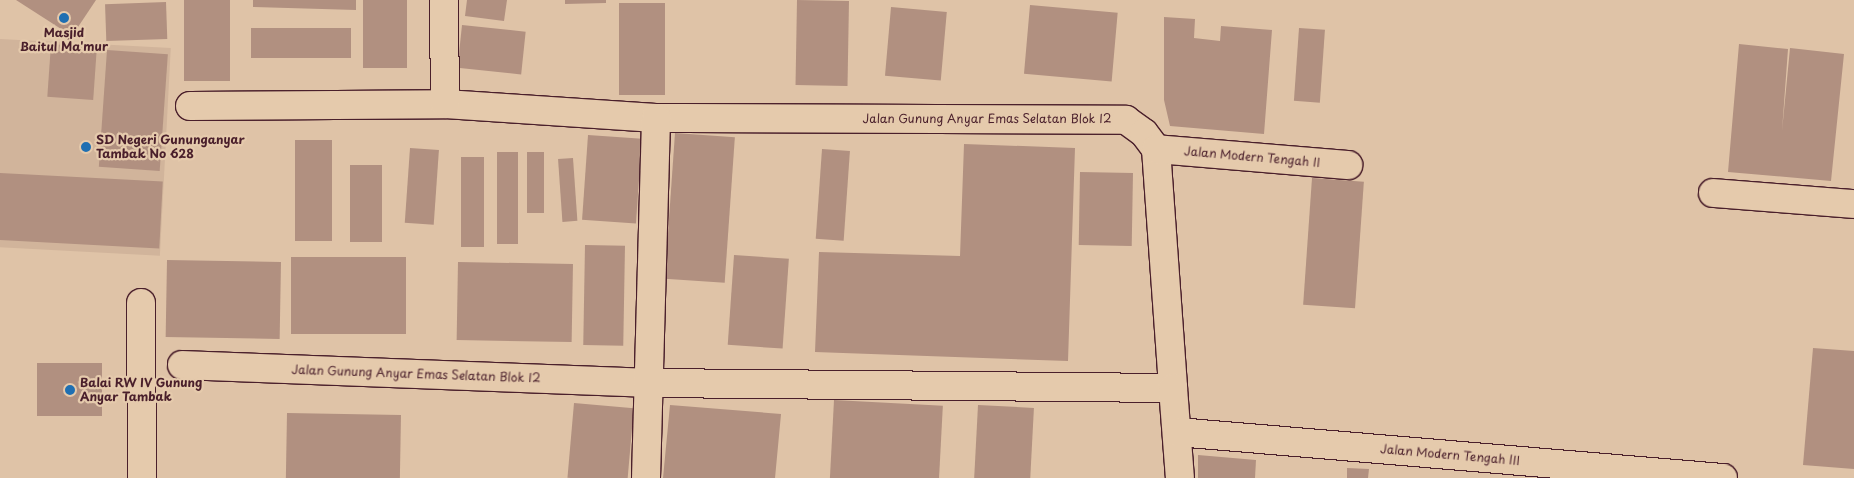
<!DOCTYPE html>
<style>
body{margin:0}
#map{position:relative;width:1854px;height:478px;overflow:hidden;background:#dfc3a7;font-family:"Playpen Sans",sans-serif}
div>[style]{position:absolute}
.built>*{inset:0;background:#d1b49b;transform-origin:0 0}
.building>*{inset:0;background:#b19080;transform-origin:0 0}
.roads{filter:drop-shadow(1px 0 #4a1f2b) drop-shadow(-1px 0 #4a1f2b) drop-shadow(0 1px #4a1f2b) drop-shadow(0 -1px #4a1f2b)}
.minor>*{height:28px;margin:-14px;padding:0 14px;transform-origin:14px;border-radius:14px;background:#e5caac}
.dots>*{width:14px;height:14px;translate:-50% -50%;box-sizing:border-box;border:2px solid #e5caac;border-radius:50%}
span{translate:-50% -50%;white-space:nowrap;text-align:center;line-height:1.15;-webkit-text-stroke:4.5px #e5caac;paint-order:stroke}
.poi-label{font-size:12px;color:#4a1f2b;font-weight:700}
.left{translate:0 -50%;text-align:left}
.street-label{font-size:12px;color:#4a1f2b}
</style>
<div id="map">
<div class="built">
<i style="left:0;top:39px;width:171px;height:208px;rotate:3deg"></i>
</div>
<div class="building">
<i style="clip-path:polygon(16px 0,96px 0,72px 36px)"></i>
<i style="left:184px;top:0;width:46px;height:81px"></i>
<i style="clip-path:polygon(253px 0,356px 0,356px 10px,253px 7px)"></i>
<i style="left:363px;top:0;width:44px;height:68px"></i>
<i style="clip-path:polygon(467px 0,507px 0,504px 21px,465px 16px)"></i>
<i style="clip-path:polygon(565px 0,606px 0,606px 3px,565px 4px)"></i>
<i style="left:797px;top:0;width:52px;height:85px;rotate:1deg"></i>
<i style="left:166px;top:2px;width:37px;height:61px;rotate:88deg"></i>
<i style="left:619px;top:3px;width:46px;height:92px"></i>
<i style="left:1030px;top:5px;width:88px;height:69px;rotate:5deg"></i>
<i style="left:891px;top:7px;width:56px;height:69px;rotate:5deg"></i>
<i style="clip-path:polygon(1164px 17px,1195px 19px,1194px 38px,1220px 41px,1221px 26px,1272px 30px,1264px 134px,1170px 126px,1164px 100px)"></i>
<i style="left:462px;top:25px;width:64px;height:43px;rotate:6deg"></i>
<i style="left:351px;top:28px;width:30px;height:100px;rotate:90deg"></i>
<i style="left:1299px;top:28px;width:26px;height:73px;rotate:4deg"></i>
<i style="left:51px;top:44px;width:46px;height:53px;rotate:4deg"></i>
<i style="clip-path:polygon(1739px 44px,1788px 49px,1782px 131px,1790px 48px,1844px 54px,1831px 181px,1728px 172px)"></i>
<i style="left:107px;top:50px;width:61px;height:117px;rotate:4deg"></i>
<i style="left:675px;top:133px;width:60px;height:146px;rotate:4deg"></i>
<i style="left:588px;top:135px;width:54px;height:85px;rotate:4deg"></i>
<i style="left:295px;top:140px;width:37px;height:101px"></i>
<i style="clip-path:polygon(964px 144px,1075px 148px,1068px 361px,815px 352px,819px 252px,960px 256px)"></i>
<i style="left:410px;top:148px;width:29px;height:75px;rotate:4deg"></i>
<i style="left:822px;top:149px;width:28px;height:90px;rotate:4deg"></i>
<i style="left:497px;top:152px;width:21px;height:92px"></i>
<i style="left:527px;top:152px;width:17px;height:61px"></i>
<i style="left:461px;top:157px;width:23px;height:90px"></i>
<i style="left:573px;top:158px;width:63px;height:15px;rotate:86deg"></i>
<i style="left:350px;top:165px;width:32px;height:77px"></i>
<i style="left:1080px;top:172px;width:53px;height:73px;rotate:1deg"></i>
<i style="left:0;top:173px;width:163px;height:67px;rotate:3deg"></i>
<i style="left:1312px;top:178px;width:52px;height:127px;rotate:4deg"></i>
<i style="left:585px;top:245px;width:40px;height:100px;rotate:1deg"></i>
<i style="left:734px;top:255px;width:55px;height:90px;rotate:4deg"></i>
<i style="left:291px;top:257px;width:115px;height:77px"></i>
<i style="left:167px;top:260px;width:114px;height:77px;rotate:1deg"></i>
<i style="left:458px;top:262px;width:115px;height:78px;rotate:1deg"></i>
<i style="clip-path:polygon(1813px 348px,1854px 351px,1854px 469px,1803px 465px)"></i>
<i style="left:102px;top:363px;width:53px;height:65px;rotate:90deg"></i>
<i style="left:834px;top:400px;width:109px;height:78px;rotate:3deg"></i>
<i style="left:574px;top:403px;width:60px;height:75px;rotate:5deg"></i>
<i style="clip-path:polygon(670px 405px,781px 414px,775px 478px,663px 478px)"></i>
<i style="left:978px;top:405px;width:56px;height:73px;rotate:3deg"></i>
<i style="left:287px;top:413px;width:114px;height:65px;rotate:1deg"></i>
<i style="clip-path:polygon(1198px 455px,1256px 460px,1255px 478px,1198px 478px)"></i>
<i style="clip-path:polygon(1347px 468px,1369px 469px,1368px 478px,1347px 478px)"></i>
</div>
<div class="roads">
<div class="minor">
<i style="left:445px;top:104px;width:211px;rotate:3.8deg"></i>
<i style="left:656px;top:118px;width:470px;rotate:0.2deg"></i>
<i style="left:1126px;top:120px;width:22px;rotate:36deg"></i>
<i style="left:1144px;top:133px;width:20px;rotate:53deg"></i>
<i style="left:1156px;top:149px;width:240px;rotate:85.9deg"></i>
<i style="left:190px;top:106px;width:255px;rotate:-0.4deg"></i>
<i style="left:445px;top:104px;width:104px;rotate:-90.6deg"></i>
<i style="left:1156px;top:149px;width:193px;rotate:4.8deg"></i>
<i style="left:1713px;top:193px;width:141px;rotate:4.5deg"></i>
<i style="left:141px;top:303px;width:175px;rotate:89.7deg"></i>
<i style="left:182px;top:365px;width:469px;rotate:2.2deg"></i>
<i style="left:651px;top:383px;width:522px;rotate:0.55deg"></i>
<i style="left:1173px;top:388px;width:90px;rotate:85.6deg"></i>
<i style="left:1177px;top:432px;width:548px;rotate:4.82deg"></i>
<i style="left:646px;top:478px;width:360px;rotate:-88.4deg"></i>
</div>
</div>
<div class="dots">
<i style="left:64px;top:18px;background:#1f6fb2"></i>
<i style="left:86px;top:147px;background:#1f6fb2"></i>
<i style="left:70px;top:390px;background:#1f6fb2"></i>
</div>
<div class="poi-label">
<span style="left:64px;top:40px">Masjid<br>Baitul Ma'mur</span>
<span class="left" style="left:96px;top:147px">SD Negeri Gununganyar<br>Tambak No 628</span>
<span class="left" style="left:80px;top:390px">Balai RW IV Gunung<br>Anyar Tambak</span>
</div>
<div class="street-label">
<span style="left:987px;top:119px">Jalan Gunung Anyar Emas Selatan Blok I2</span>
<span style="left:1252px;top:157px;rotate:5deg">Jalan Modern Tengah II</span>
<span style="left:416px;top:374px;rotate:2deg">Jalan Gunung Anyar Emas Selatan Blok I2</span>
<span style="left:1450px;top:455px;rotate:5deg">Jalan Modern Tengah III</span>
</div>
</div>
